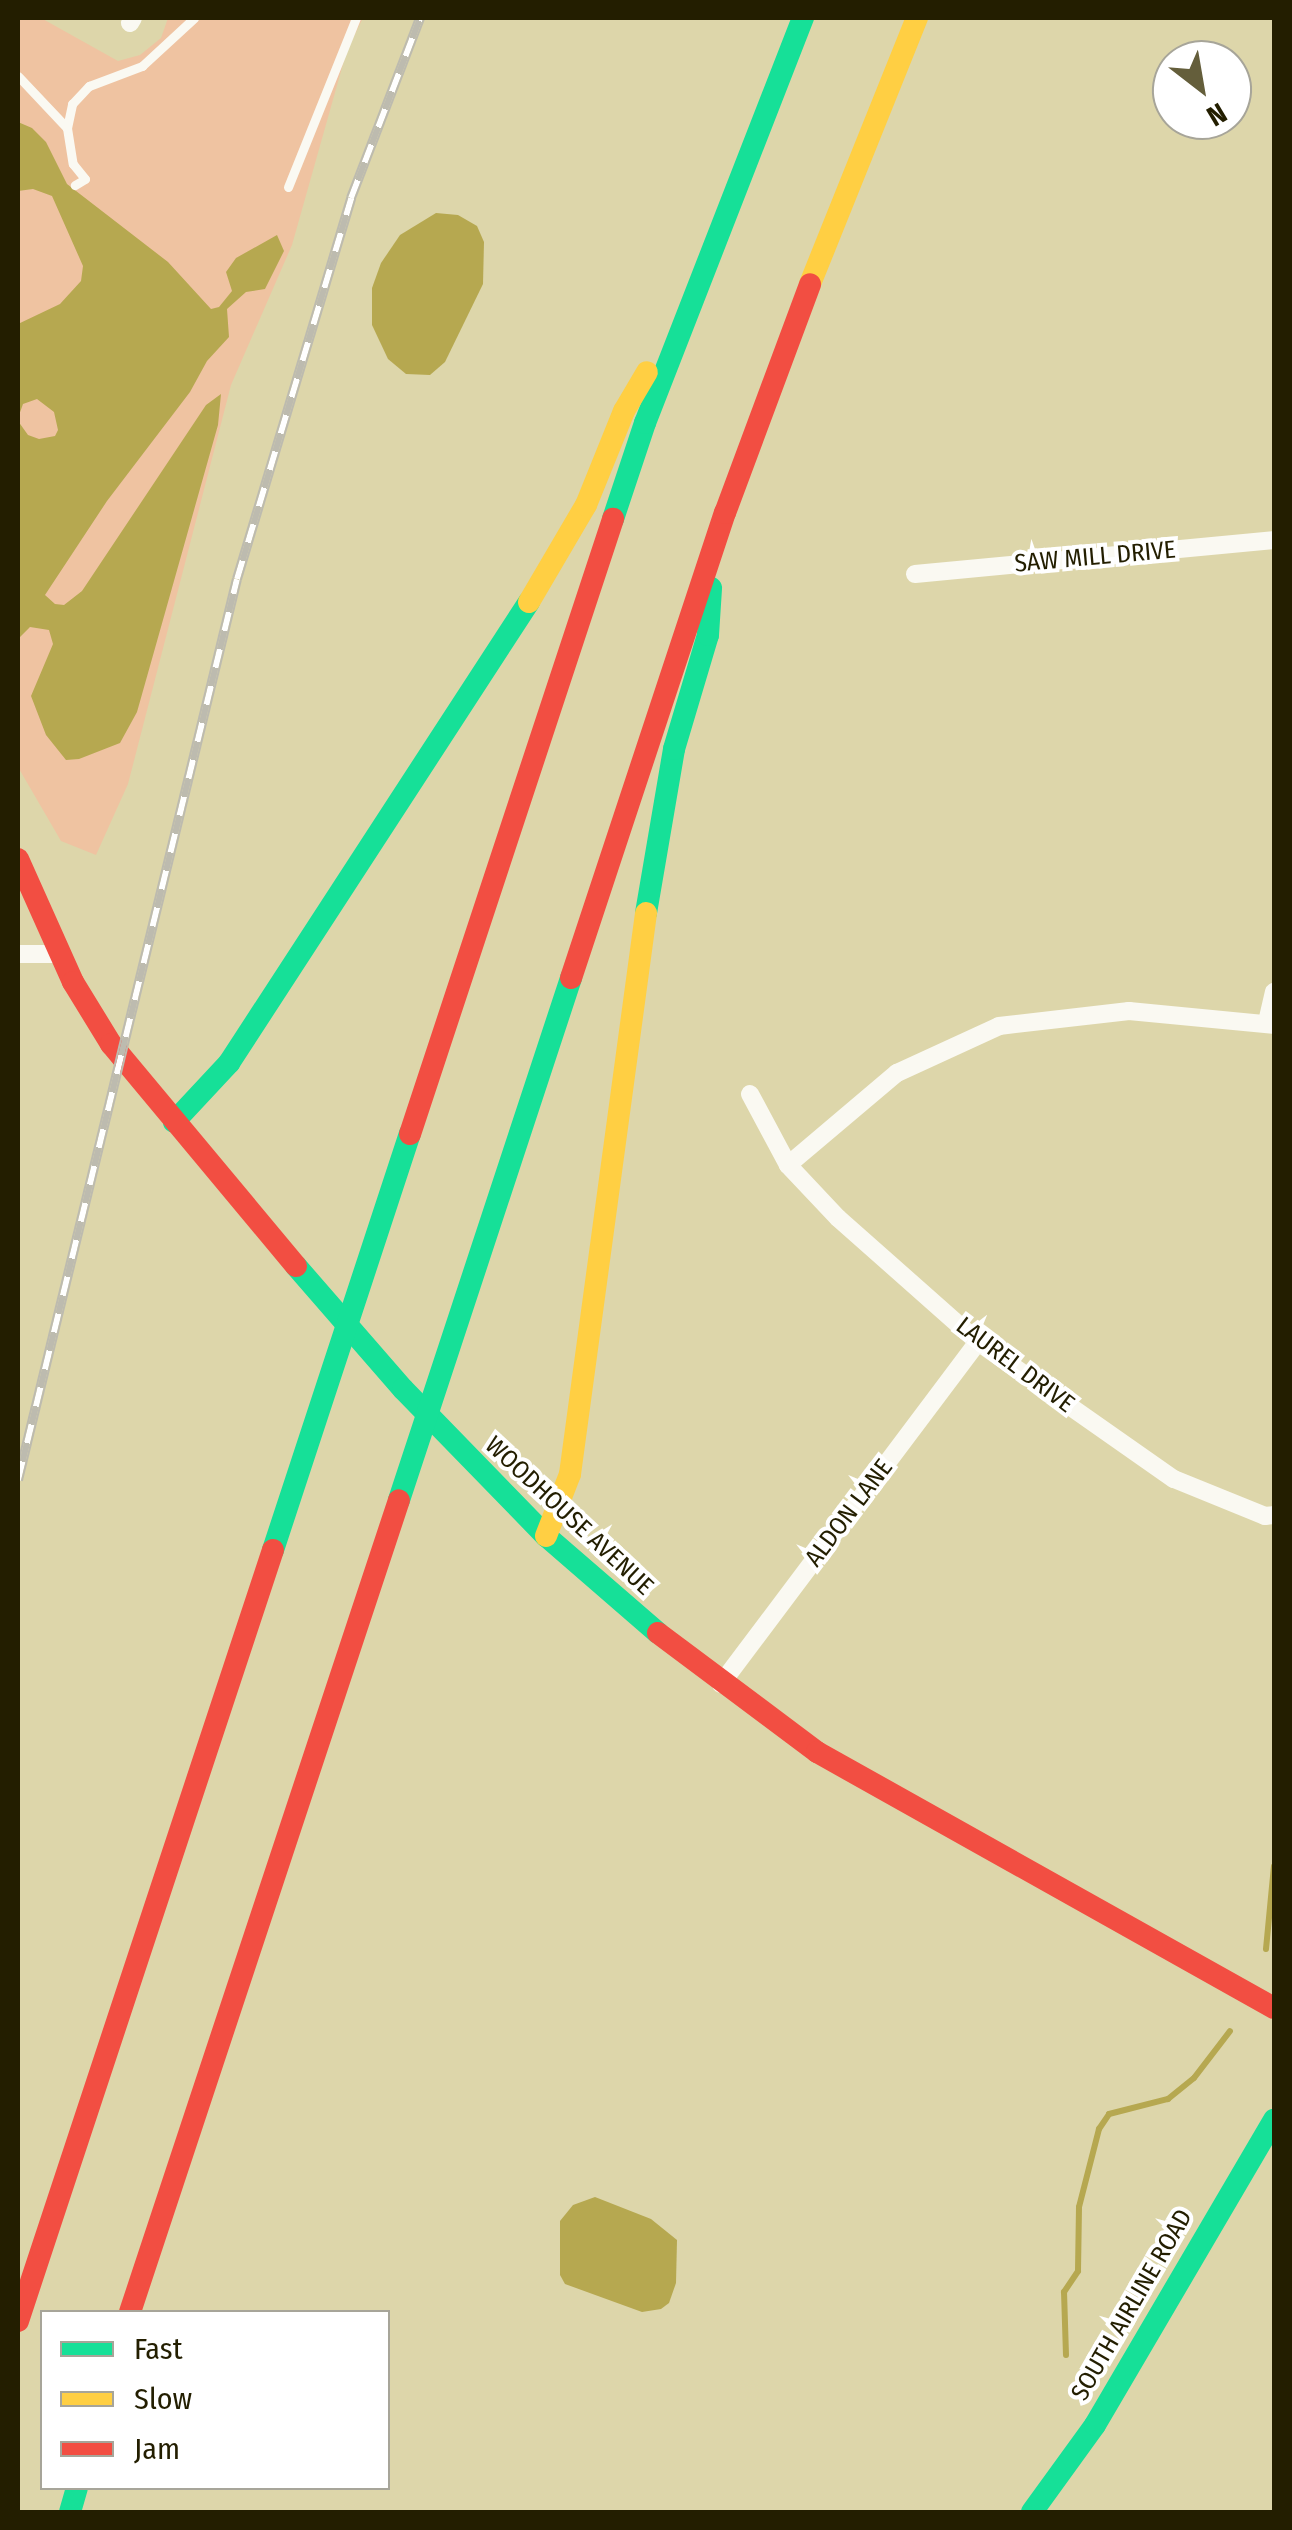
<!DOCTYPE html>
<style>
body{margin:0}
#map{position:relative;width:1292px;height:2530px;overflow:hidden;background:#ddd6aa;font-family:"Fira Sans Condensed",sans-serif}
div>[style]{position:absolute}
.green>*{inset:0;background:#efc3a1}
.water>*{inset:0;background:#b6a850}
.stream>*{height:6px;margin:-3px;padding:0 3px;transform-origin:3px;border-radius:3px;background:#b6a850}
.lane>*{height:9px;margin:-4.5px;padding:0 4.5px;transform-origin:4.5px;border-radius:4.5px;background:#faf9f2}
.street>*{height:18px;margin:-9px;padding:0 9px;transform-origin:9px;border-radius:9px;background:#faf9f2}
.fast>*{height:22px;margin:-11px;padding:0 11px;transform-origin:11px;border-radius:11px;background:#16e098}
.slow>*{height:22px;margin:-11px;padding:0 11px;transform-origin:11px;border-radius:11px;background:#ffcf43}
.jam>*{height:22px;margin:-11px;padding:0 11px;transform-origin:11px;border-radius:11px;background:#f24e42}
.rail>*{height:10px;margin-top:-5px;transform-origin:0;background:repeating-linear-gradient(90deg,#fff 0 19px,#bdbbaf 0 38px);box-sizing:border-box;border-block:2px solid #bdbbaf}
span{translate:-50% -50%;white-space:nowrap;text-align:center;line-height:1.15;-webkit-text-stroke:8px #fff;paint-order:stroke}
.street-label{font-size:25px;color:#231e00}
.frame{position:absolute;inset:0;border:20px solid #231e00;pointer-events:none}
.legend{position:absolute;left:40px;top:2310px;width:350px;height:180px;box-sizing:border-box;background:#fff;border:2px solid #a7a599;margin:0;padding:12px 18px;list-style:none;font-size:30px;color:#231e00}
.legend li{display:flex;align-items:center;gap:20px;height:50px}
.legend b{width:50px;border:2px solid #a7a599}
.north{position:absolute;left:1152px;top:40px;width:100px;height:100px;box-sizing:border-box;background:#fff;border:2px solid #a7a599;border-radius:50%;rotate:149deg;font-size:28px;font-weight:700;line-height:40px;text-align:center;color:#231e00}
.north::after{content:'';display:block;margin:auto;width:35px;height:45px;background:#645e3b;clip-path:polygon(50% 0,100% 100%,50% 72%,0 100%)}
</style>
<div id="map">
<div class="green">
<i style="clip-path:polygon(18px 18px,41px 18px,118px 61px,140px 55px,161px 38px,168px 18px,363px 18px,347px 50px,292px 245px,231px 385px,128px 784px,96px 855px,61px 841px,18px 767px)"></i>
</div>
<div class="water">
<i style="clip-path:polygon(18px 122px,32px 128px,46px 142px,67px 184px,168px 262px,211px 309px,219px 307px,232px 291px,226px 272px,236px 258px,277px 235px,284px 251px,265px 289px,246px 292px,227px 309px,229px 337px,207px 361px,190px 392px,107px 501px,45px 595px,55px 604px,64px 605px,82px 591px,206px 405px,221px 394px,218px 425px,137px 712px,120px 743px,79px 759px,66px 760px,46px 735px,31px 696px,53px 644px,49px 630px,30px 627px,18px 639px,18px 421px,28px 435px,39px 439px,55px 436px,58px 430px,54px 412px,37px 399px,23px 404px,18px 418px,18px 324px,60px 304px,81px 281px,83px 266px,52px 196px,33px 189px,18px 191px)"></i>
<i style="clip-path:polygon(436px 213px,458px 215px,477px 226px,484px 242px,483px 284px,445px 362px,430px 375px,406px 374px,388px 359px,372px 325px,372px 288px,381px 263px,400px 235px)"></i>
<i style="clip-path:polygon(595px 2197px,651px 2219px,677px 2240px,676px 2283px,669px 2303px,661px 2309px,642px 2312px,565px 2284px,560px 2275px,560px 2221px,573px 2205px)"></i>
</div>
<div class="stream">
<i style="left:1266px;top:1949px;width:83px;rotate:-84.5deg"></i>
<i style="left:1066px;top:2355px;width:63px;rotate:-91.8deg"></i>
<i style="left:1064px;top:2292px;width:25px;rotate:-56deg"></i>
<i style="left:1078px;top:2271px;width:64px;rotate:-89.1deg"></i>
<i style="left:1079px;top:2207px;width:81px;rotate:-75.6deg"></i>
<i style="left:1099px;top:2129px;width:18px;rotate:-56deg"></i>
<i style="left:1109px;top:2114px;width:61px;rotate:-14.3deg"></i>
<i style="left:1168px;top:2099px;width:33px;rotate:-39deg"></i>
<i style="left:1194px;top:2078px;width:59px;rotate:-52.5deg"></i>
</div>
<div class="lane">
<i style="left:18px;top:76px;width:71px;rotate:46.7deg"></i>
<i style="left:67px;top:128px;width:36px;rotate:81deg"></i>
<i style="left:73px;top:164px;width:19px;rotate:51deg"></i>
<i style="left:85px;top:179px;width:12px;rotate:149deg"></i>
<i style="left:67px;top:128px;width:25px;rotate:-78deg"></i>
<i style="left:72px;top:104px;width:25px;rotate:-47deg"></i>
<i style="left:89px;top:86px;width:57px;rotate:-20.7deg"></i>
<i style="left:142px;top:66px;width:71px;rotate:-42.7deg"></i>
<i style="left:288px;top:187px;width:182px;rotate:-68.1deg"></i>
</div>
<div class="street">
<i style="left:130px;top:23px;width:6px;rotate:-59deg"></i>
<i style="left:915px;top:574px;width:361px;rotate:-5.4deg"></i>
<i style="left:18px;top:954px;width:41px"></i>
<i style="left:1267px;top:1022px;width:31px;rotate:-77deg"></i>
<i style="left:750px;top:1094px;width:81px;rotate:61.8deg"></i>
<i style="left:788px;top:1165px;width:73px;rotate:46.7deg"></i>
<i style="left:838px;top:1218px;width:187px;rotate:41.5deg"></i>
<i style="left:978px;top:1342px;width:239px;rotate:35deg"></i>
<i style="left:1174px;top:1479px;width:98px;rotate:22.1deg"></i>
<i style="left:1265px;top:1516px;width:9px;rotate:-6deg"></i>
<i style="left:788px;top:1165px;width:143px;rotate:-40.2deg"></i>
<i style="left:897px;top:1073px;width:112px;rotate:-24.7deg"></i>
<i style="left:999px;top:1026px;width:131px;rotate:-6.6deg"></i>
<i style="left:1129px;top:1011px;width:146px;rotate:5.5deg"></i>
<i style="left:721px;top:1684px;width:428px;rotate:-53.1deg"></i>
</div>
<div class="fast">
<i style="left:613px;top:519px;width:101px;rotate:-71.6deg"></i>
<i style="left:645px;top:423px;width:435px;rotate:-68.7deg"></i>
<i style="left:646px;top:913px;width:166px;rotate:-80.3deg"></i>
<i style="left:674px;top:749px;width:119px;rotate:-73.4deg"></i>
<i style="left:708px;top:635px;width:47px;rotate:-86.3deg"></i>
<i style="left:174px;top:1122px;width:81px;rotate:-47deg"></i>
<i style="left:229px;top:1063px;width:550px;rotate:-56.95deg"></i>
<i style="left:296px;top:1266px;width:163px;rotate:49deg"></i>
<i style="left:403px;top:1389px;width:205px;rotate:45.8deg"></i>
<i style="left:546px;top:1536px;width:148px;rotate:40.9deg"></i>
<i style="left:399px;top:1500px;width:550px;rotate:-71.76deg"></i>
<i style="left:273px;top:1550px;width:438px;rotate:-71.8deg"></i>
<i style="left:70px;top:2512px;width:25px;rotate:-74deg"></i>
<i style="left:1032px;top:2512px;width:107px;rotate:-54.1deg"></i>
<i style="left:1095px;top:2425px;width:354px;rotate:-59.6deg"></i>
</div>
<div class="slow">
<i style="left:810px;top:284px;width:287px;rotate:-68.1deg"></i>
<i style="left:529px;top:602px;width:113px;rotate:-59.6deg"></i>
<i style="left:586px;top:505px;width:101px;rotate:-68deg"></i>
<i style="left:624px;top:411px;width:45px;rotate:-59.5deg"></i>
<i style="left:546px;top:1536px;width:66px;rotate:-68.8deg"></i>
<i style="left:570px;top:1474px;width:566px;rotate:-82.28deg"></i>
</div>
<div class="jam">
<i style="left:18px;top:859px;width:135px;rotate:65.9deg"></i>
<i style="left:73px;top:982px;width:73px;rotate:58.5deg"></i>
<i style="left:111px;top:1044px;width:289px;rotate:50.2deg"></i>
<i style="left:571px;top:978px;width:490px;rotate:-71.7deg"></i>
<i style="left:725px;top:513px;width:244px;rotate:-69.6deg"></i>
<i style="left:410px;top:1134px;width:648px;rotate:-71.73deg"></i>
<i style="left:658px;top:1633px;width:199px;rotate:36.8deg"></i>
<i style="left:817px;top:1752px;width:524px;rotate:29.26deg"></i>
<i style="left:130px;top:2312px;width:855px;rotate:-71.67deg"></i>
<i style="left:18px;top:2321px;width:812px;rotate:-71.7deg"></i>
</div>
<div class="rail">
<i style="left:18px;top:1480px;width:927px;rotate:-76.34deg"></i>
<i style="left:237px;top:579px;width:398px;rotate:-73.3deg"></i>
<i style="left:351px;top:198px;width:193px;rotate:-69deg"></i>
</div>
<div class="street-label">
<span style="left:1095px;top:557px;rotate:-5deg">SAW MILL DRIVE</span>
<span style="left:1015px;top:1365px;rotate:37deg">LAUREL DRIVE</span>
<span style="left:849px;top:1513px;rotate:-53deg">ALDON LANE</span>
<span style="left:569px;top:1516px;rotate:43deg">WOODHOUSE AVENUE</span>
<span style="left:1132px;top:2305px;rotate:-60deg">SOUTH AIRLINE ROAD</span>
</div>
<div class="frame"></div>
<ul class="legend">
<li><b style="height:12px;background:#16e098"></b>Fast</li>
<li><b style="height:12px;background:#ffcf43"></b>Slow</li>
<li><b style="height:12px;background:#f24e42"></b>Jam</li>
</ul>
<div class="north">N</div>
</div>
